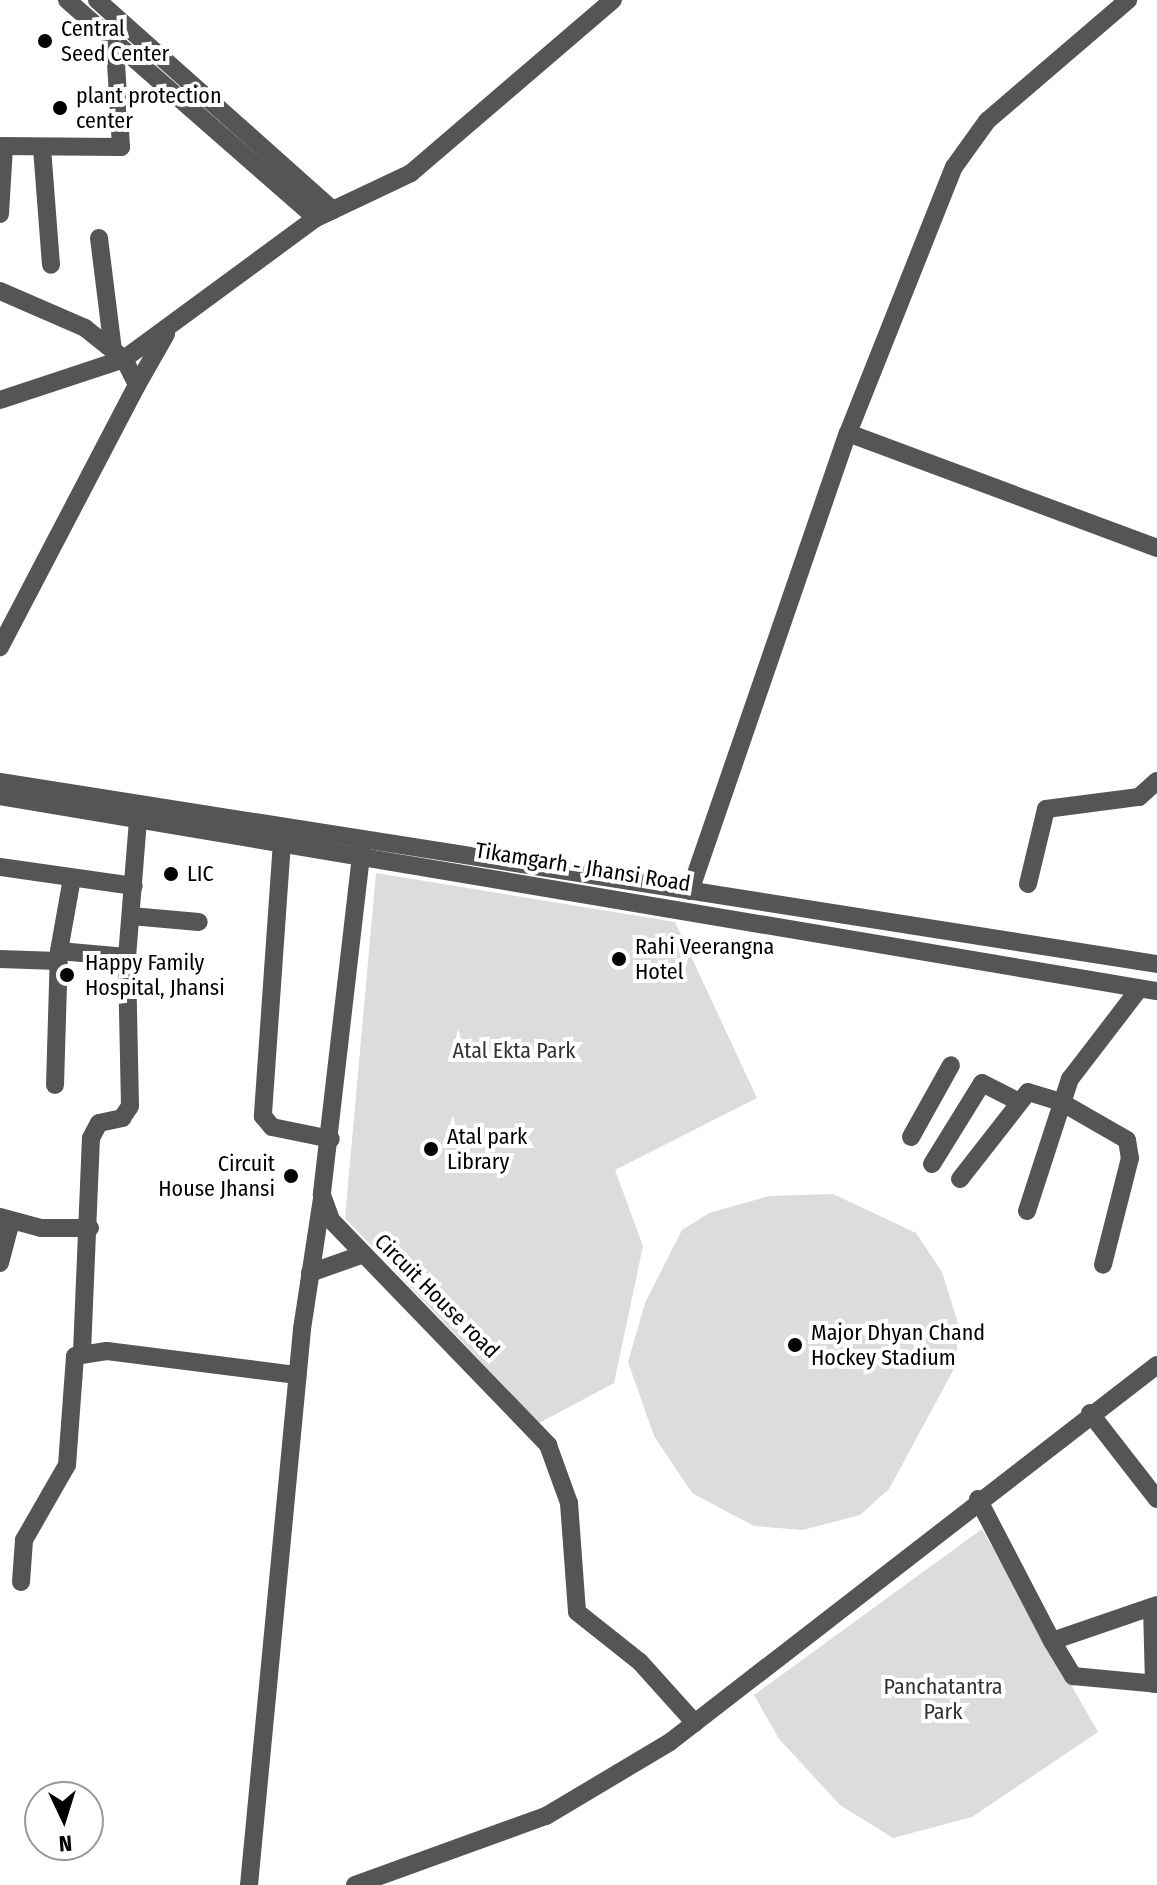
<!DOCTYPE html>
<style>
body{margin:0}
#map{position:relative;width:1157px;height:1885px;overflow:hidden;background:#fff;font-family:"Fira Sans Condensed",sans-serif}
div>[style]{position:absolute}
.green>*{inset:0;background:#dcdcdc}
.minor>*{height:18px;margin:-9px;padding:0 9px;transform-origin:9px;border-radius:9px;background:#555}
.dots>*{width:22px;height:22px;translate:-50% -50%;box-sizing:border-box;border:4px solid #fff;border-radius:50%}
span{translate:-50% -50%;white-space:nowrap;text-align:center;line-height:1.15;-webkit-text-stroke:8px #fff;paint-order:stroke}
.poi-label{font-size:22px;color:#000}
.left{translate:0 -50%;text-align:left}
.right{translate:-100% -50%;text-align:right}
.street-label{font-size:22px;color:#000}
.park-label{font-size:22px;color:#333}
.north{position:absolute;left:24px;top:1781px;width:80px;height:80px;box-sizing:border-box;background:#fff;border:2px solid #999;border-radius:50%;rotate:176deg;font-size:22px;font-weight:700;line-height:32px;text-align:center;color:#000}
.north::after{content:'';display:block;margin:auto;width:28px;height:36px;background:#000;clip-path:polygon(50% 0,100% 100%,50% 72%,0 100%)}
</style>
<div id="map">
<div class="green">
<i style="clip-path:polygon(376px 873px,675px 922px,757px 1098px,615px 1170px,643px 1246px,614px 1383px,539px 1423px,345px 1218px)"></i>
<i style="clip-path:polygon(833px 1194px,916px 1233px,942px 1272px,959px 1327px,955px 1367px,889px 1489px,860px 1515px,803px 1530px,754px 1526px,692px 1493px,654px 1436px,628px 1362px,645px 1303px,682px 1230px,709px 1213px,769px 1196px)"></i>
<i style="clip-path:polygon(982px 1529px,1098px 1732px,972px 1817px,893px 1838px,840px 1805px,779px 1739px,754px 1695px)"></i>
</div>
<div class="minor">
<i style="left:67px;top:0;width:331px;rotate:41.2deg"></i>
<i style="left:97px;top:0;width:316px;rotate:41.7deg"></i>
<i style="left:0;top:146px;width:121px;rotate:0.5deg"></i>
<i style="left:121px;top:147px;width:117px;rotate:-93.4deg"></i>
<i style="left:42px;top:148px;width:117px;rotate:85.6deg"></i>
<i style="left:0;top:214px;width:67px;rotate:-86.6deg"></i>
<i style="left:99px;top:238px;width:113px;rotate:82.9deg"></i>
<i style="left:0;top:291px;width:93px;rotate:23.5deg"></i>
<i style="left:85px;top:328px;width:50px;rotate:38.5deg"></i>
<i style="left:124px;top:359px;width:29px;rotate:63deg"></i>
<i style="left:137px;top:385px;width:296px;rotate:117.6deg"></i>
<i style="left:137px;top:385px;width:59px;rotate:-60.4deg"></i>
<i style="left:0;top:400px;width:131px;rotate:-18.3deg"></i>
<i style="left:124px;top:359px;width:238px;rotate:-36.3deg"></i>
<i style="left:316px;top:218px;width:105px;rotate:-25.3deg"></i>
<i style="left:411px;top:173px;width:266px;rotate:-40.6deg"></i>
<i style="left:848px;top:433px;width:330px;rotate:20.4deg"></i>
<i style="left:0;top:782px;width:1171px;rotate:8.94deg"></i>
<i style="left:0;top:796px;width:1173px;rotate:9.57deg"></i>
<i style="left:282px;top:842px;width:275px;rotate:94deg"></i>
<i style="left:263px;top:1116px;width:14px;rotate:51deg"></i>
<i style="left:272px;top:1127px;width:60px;rotate:11.5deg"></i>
<i style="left:362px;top:847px;width:350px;rotate:96.6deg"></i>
<i style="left:322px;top:1195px;width:27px;rotate:70deg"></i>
<i style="left:331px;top:1220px;width:313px;rotate:46deg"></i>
<i style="left:548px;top:1445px;width:62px;rotate:70.1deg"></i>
<i style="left:569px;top:1503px;width:109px;rotate:85.8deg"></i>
<i style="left:577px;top:1612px;width:80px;rotate:38.4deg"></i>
<i style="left:640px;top:1662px;width:82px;rotate:48deg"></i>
<i style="left:0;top:867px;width:135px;rotate:8.1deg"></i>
<i style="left:1028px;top:884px;width:77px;rotate:-76.5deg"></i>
<i style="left:1046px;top:809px;width:94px;rotate:-7.4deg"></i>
<i style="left:1139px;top:797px;width:24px;rotate:-42deg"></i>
<i style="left:690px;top:891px;width:484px;rotate:-71deg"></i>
<i style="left:848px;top:433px;width:286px;rotate:-68.3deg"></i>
<i style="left:954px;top:167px;width:57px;rotate:-54.3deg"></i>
<i style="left:987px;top:121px;width:186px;rotate:-40.6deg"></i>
<i style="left:131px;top:916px;width:68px;rotate:5deg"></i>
<i style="left:59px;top:951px;width:74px;rotate:-79.9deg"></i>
<i style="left:0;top:959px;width:58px;rotate:2deg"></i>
<i style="left:55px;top:1085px;width:134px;rotate:-88.3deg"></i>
<i style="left:59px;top:951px;width:68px;rotate:5deg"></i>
<i style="left:911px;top:1137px;width:82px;rotate:-60.9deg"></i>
<i style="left:932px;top:1164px;width:95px;rotate:-58.3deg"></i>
<i style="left:982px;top:1083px;width:38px;rotate:27deg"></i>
<i style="left:960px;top:1179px;width:110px;rotate:-52deg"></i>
<i style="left:1028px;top:1092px;width:34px;rotate:17deg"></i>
<i style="left:1061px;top:1102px;width:76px;rotate:29.9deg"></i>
<i style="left:1127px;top:1140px;width:18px;rotate:81deg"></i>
<i style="left:1130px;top:1158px;width:110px;rotate:104.2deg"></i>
<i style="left:1027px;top:1211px;width:139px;rotate:-72deg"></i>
<i style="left:1070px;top:1079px;width:113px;rotate:-52.5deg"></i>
<i style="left:0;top:1217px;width:42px;rotate:15deg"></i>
<i style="left:41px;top:1228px;width:49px"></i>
<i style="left:0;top:1263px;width:43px;rotate:-75.3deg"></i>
<i style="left:310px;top:1273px;width:54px;rotate:-19.4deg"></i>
<i style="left:82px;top:1352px;width:214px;rotate:-87.6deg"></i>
<i style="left:91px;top:1138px;width:17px;rotate:-62deg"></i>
<i style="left:99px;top:1123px;width:24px;rotate:-12deg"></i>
<i style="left:122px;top:1118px;width:14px;rotate:-56deg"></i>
<i style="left:130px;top:1106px;width:149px;rotate:-91.2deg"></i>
<i style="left:127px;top:957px;width:150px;rotate:-85.4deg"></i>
<i style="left:1090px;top:1413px;width:109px;rotate:52.1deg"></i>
<i style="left:978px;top:1499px;width:160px;rotate:62.5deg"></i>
<i style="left:1052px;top:1641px;width:111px;rotate:-18.9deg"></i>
<i style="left:21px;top:1582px;width:42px;rotate:-85.9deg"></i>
<i style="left:24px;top:1540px;width:86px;rotate:-60.2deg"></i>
<i style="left:67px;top:1465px;width:109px;rotate:-85.8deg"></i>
<i style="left:75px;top:1356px;width:32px;rotate:-9deg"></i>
<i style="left:107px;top:1351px;width:192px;rotate:7.2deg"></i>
<i style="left:1152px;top:1607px;width:77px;rotate:88.5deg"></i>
<i style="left:1052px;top:1641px;width:41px;rotate:59deg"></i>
<i style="left:1073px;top:1676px;width:84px;rotate:5.4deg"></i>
<i style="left:249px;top:1885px;width:559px;rotate:-84.55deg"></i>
<i style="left:302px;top:1329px;width:133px;rotate:-81.3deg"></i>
<i style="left:355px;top:1885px;width:203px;rotate:-19.9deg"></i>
<i style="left:546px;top:1816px;width:144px;rotate:-30.8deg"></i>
<i style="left:670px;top:1742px;width:616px;rotate:-37.74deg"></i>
</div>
<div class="dots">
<i style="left:45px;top:41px;background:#000"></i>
<i style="left:60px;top:108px;background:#000"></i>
<i style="left:171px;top:874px;background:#000"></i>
<i style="left:619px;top:959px;background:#000"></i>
<i style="left:67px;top:975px;background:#000"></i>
<i style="left:431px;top:1149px;background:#000"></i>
<i style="left:291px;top:1176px;background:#000"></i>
<i style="left:795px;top:1345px;background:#000"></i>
</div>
<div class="poi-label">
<span class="left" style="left:61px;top:41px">Central<br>Seed Center</span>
<span class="left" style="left:76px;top:108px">plant protection<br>center</span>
<span class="left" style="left:187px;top:874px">LIC</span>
<span class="left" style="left:635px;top:959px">Rahi Veerangna<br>Hotel</span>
<span class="left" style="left:85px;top:975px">Happy Family<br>Hospital, Jhansi</span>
<span class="left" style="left:447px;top:1149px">Atal park<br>Library</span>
<span class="right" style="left:275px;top:1176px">Circuit<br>House Jhansi</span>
<span class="left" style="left:811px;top:1345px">Major Dhyan Chand<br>Hockey Stadium</span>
</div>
<div class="street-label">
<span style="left:583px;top:867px;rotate:9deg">Tikamgarh - Jhansi Road</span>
<span style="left:437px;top:1296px;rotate:45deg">Circuit House road</span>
</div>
<div class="park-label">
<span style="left:514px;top:1051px">Atal Ekta Park</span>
<span style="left:943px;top:1699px">Panchatantra<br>Park</span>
</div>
<div class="north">N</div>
</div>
